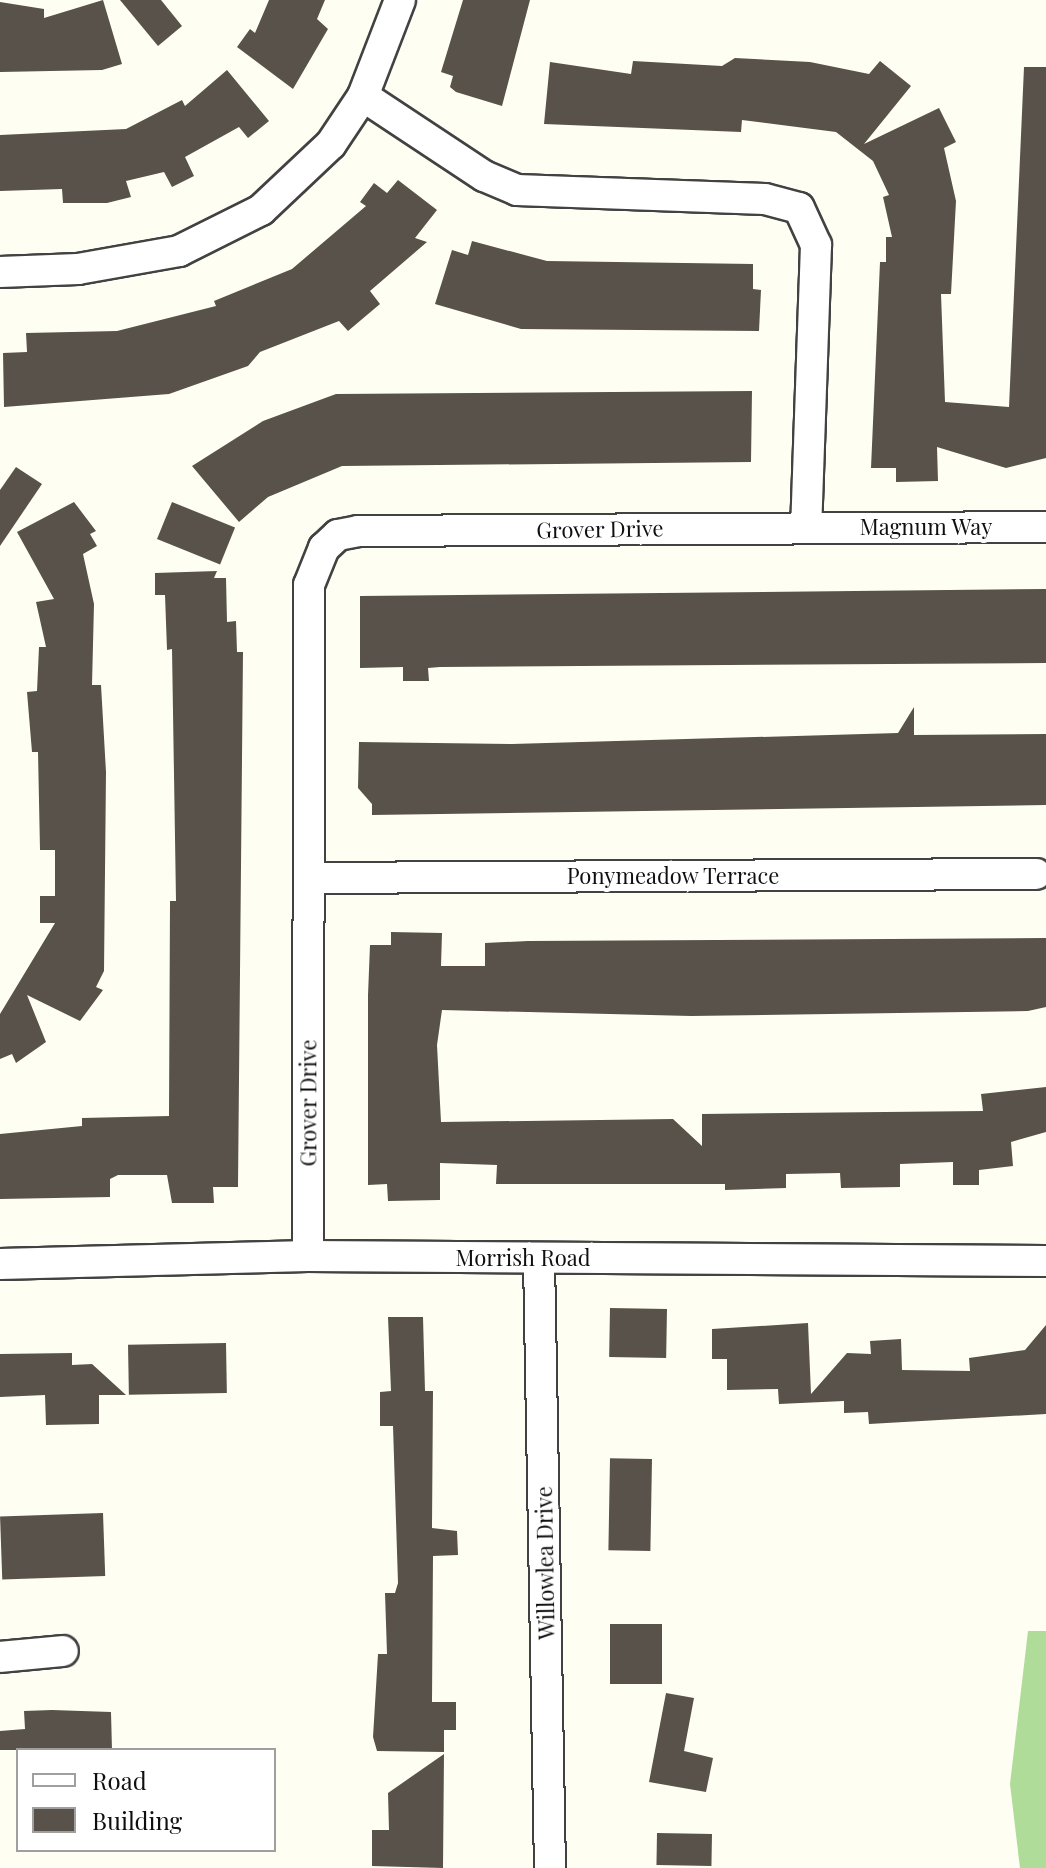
<!DOCTYPE html>
<style>
body{margin:0}
#map{position:relative;width:1046px;height:1868px;overflow:hidden;background:#fffef2;font-family:"Playfair Display",serif}
div>[style]{position:absolute}
.forest>*{inset:0;background:#b0dc99}
.building>*{inset:0;background:#58524b;transform-origin:0 0}
.roads{filter:drop-shadow(2px 0 #424242) drop-shadow(-2px 0 #424242) drop-shadow(0 2px #424242) drop-shadow(0 -2px #424242)}
.minor>*{height:30px;margin:-15px;padding:0 15px;transform-origin:15px;border-radius:15px;background:#fff}
span{translate:-50% -50%;white-space:nowrap;text-align:center;line-height:1.15;-webkit-text-stroke:8px #fff;paint-order:stroke}
.street-label{font-size:22px;color:#0f0f0f}
.legend{position:absolute;left:16px;top:1748px;width:260px;height:104px;box-sizing:border-box;background:#fff;border:2px solid #9f9f9f;margin:0;padding:10px 14px;list-style:none;font-size:24px;color:#0f0f0f}
.legend li{display:flex;align-items:center;gap:16px;height:40px}
.legend b{width:40px;border:2px solid #9f9f9f}
</style>
<div id="map">
<div class="forest">
<i style="clip-path:polygon(1028px 1631px,1046px 1631px,1046px 1868px,1020px 1868px,1010px 1784px)"></i>
</div>
<div class="building">
<i style="clip-path:polygon(103px 0,122px 64px,102px 70px,0 72px,0 2px,44px 9px,44px 18px)"></i>
<i style="clip-path:polygon(120px 0,161px 0,182px 26px,158px 46px)"></i>
<i style="clip-path:polygon(269px 0,325px 0,317px 19px,328px 29px,293px 89px,237px 47px,250px 29px,255px 33px)"></i>
<i style="clip-path:polygon(463px 0,530px 0,502px 106px,456px 92px,450px 87px,453px 76px,441px 72px)"></i>
<i style="clip-path:polygon(735px 58px,810px 62px,869px 74px,880px 61px,911px 86px,864px 144px,939px 108px,956px 142px,944px 148px,956px 201px,951px 294px,941px 294px,945px 402px,1009px 407px,1024px 67px,1046px 67px,1046px 458px,1006px 468px,937px 447px,938px 481px,896px 482px,896px 468px,871px 468px,880px 262px,886px 262px,886px 237px,892px 237px,883px 197px,889px 195px,873px 161px,836px 132px,742px 120px,741px 132px,544px 124px,550px 62px,631px 74px,633px 61px,722px 66px)"></i>
<i style="clip-path:polygon(227px 70px,269px 121px,248px 138px,239px 127px,185px 157px,194px 176px,172px 187px,164px 172px,126px 181px,131px 197px,107px 203px,63px 203px,62px 189px,0 191px,0 135px,126px 129px,182px 100px,185px 106px)"></i>
<i style="clip-path:polygon(398px 180px,437px 210px,415px 238px,427px 242px,370px 291px,380px 304px,348px 331px,339px 321px,260px 352px,248px 366px,169px 394px,4px 407px,3px 353px,27px 352px,26px 333px,117px 331px,216px 306px,214px 301px,292px 269px,366px 206px,360px 202px,374px 183px,387px 193px)"></i>
<i style="clip-path:polygon(472px 241px,547px 261px,753px 264px,753px 289px,761px 290px,759px 331px,521px 329px,435px 304px,452px 250px,468px 255px)"></i>
<i style="clip-path:polygon(752px 391px,751px 462px,342px 466px,268px 497px,239px 522px,192px 466px,263px 421px,336px 394px)"></i>
<i style="clip-path:polygon(16px 467px,42px 484px,0 546px,0 490px)"></i>
<i style="clip-path:polygon(74px 502px,96px 531px,90px 534px,97px 546px,83px 554px,94px 604px,92px 685px,101px 685px,106px 772px,104px 971px,96px 987px,103px 990px,80px 1021px,27px 995px,46px 1042px,16px 1063px,12px 1054px,0 1059px,0 1014px,55px 923px,40px 923px,40px 896px,55px 896px,55px 850px,40px 850px,38px 752px,32px 752px,27px 692px,37px 691px,39px 647px,46px 647px,36px 602px,54px 599px,17px 532px)"></i>
<i style="left:172px;top:502px;width:68px;height:40px;rotate:22deg"></i>
<i style="clip-path:polygon(217px 571px,214px 578px,226px 578px,227px 622px,236px 621px,237px 652px,243px 652px,238px 1187px,213px 1187px,214px 1203px,172px 1203px,167px 1175px,118px 1175px,110px 1179px,110px 1197px,0 1199px,0 1134px,82px 1126px,82px 1118px,169px 1116px,170px 901px,176px 901px,172px 649px,167px 650px,165px 595px,155px 595px,155px 573px)"></i>
<i style="clip-path:polygon(1046px 589px,1046px 663px,440px 667px,428px 668px,429px 681px,403px 681px,403px 667px,360px 668px,360px 596px)"></i>
<i style="clip-path:polygon(914px 707px,914px 735px,1046px 734px,1046px 805px,372px 815px,372px 804px,358px 788px,359px 742px,512px 744px,898px 733px)"></i>
<i style="clip-path:polygon(391px 932px,442px 933px,441px 966px,485px 966px,485px 943px,528px 941px,1046px 938px,1046px 1007px,1028px 1011px,691px 1016px,442px 1010px,437px 1045px,441px 1122px,673px 1119px,702px 1146px,702px 1114px,983px 1111px,981px 1094px,1046px 1087px,1046px 1132px,1011px 1142px,1013px 1166px,979px 1170px,979px 1185px,953px 1185px,953px 1162px,900px 1164px,900px 1187px,841px 1188px,840px 1173px,786px 1174px,786px 1188px,725px 1190px,725px 1184px,496px 1184px,497px 1165px,440px 1163px,440px 1200px,388px 1201px,387px 1184px,368px 1185px,368px 995px,370px 945px,391px 945px)"></i>
<i style="left:610px;top:1308px;width:57px;height:49px;rotate:1deg"></i>
<i style="clip-path:polygon(388px 1317px,423px 1317px,425px 1391px,433px 1391px,432px 1528px,457px 1531px,458px 1555px,433px 1556px,432px 1702px,456px 1702px,456px 1730px,444px 1730px,444px 1752px,377px 1751px,373px 1737px,378px 1654px,387px 1654px,385px 1593px,395px 1593px,398px 1583px,393px 1426px,380px 1426px,380px 1392px,391px 1391px)"></i>
<i style="clip-path:polygon(808px 1323px,811px 1394px,847px 1353px,871px 1354px,870px 1341px,901px 1339px,902px 1370px,970px 1371px,969px 1358px,1025px 1350px,1046px 1325px,1046px 1414px,869px 1424px,868px 1412px,844px 1413px,844px 1401px,779px 1404px,778px 1389px,727px 1390px,727px 1359px,712px 1359px,712px 1329px)"></i>
<i style="left:226px;top:1343px;width:50px;height:98px;rotate:89deg"></i>
<i style="clip-path:polygon(72px 1353px,72px 1365px,92px 1364px,126px 1395px,99px 1395px,99px 1424px,46px 1425px,45px 1395px,0 1397px,0 1354px)"></i>
<i style="left:652px;top:1459px;width:92px;height:42px;rotate:91deg"></i>
<i style="left:103px;top:1513px;width:63px;height:103px;rotate:88deg"></i>
<i style="left:610px;top:1624px;width:52px;height:60px"></i>
<i style="clip-path:polygon(666px 1693px,694px 1698px,684px 1751px,713px 1758px,706px 1792px,649px 1782px)"></i>
<i style="clip-path:polygon(52px 1710px,111px 1712px,112px 1750px,0 1750px,0 1731px,25px 1729px,24px 1711px)"></i>
<i style="clip-path:polygon(444px 1754px,443px 1868px,372px 1866px,372px 1830px,389px 1830px,388px 1793px)"></i>
<i style="left:657px;top:1833px;width:55px;height:32px;rotate:1deg"></i>
</div>
<div class="roads">
<div class="minor">
<i style="left:363px;top:96px;width:145px;rotate:33.5deg"></i>
<i style="left:484px;top:176px;width:36px;rotate:23deg"></i>
<i style="left:517px;top:190px;width:248px;rotate:2.1deg"></i>
<i style="left:765px;top:199px;width:35px;rotate:15deg"></i>
<i style="left:799px;top:208px;width:41px;rotate:65.3deg"></i>
<i style="left:816px;top:245px;width:281px;rotate:92deg"></i>
<i style="left:0;top:272px;width:78px;rotate:-2.2deg"></i>
<i style="left:78px;top:269px;width:103px;rotate:-10.1deg"></i>
<i style="left:179px;top:251px;width:92px;rotate:-26.6deg"></i>
<i style="left:261px;top:210px;width:96px;rotate:-43.3deg"></i>
<i style="left:331px;top:144px;width:58px;rotate:-56.3deg"></i>
<i style="left:363px;top:96px;width:103px;rotate:-68.9deg"></i>
<i style="left:309px;top:878px;width:727px;rotate:-0.32deg"></i>
<i style="left:308px;top:1256px;width:671px;rotate:-89.91deg"></i>
<i style="left:309px;top:585px;width:40px;rotate:-68deg"></i>
<i style="left:324px;top:548px;width:19px;rotate:-43deg"></i>
<i style="left:338px;top:535px;width:20px;rotate:-11deg"></i>
<i style="left:358px;top:531px;width:688px;rotate:-0.33deg"></i>
<i style="left:539px;top:1258px;width:610px;rotate:88.97deg"></i>
<i style="left:0;top:1264px;width:308px;rotate:-1.5deg"></i>
<i style="left:308px;top:1256px;width:738px;rotate:0.39deg"></i>
<i style="left:0;top:1657px;width:63px;rotate:-5.4deg"></i>
</div>
</div>
<div class="street-label">
<span style="left:926px;top:527px">Magnum Way</span>
<span style="left:600px;top:529px;rotate:-1deg">Grover Drive</span>
<span style="left:673px;top:876px">Ponymeadow Terrace</span>
<span style="left:308px;top:1103px;rotate:-90deg">Grover Drive</span>
<span style="left:523px;top:1258px">Morrish Road</span>
<span style="left:545px;top:1563px;rotate:-91deg">Willowlea Drive</span>
</div>
<ul class="legend">
<li><b style="height:10px;background:#fff"></b>Road</li>
<li><b style="height:22px;background:#58524b"></b>Building</li>
</ul>
</div>
